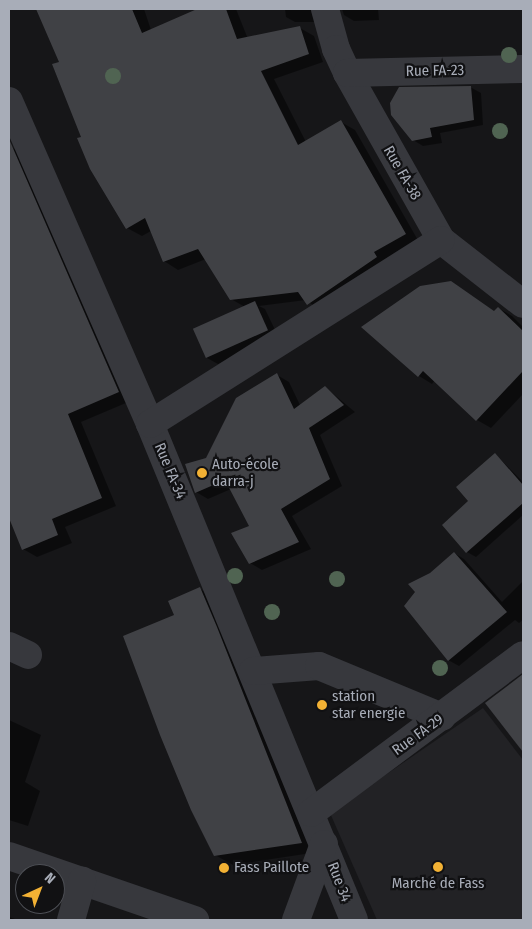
<!DOCTYPE html>
<meta charset="utf-8">
<style>
body{margin:0}
#map{position:relative;width:532px;height:929px;overflow:hidden;background:#161618;font-family:"Fira Sans Condensed",sans-serif}
div>[style]{position:absolute}
.built>*{inset:0;background:#222225}
.shadow>*{inset:0;background:#0007}
.building>*{inset:0;background:#404145;transform-origin:0 0}
.minor>*{height:28px;margin:-14px;padding:0 14px;transform-origin:14px;border-radius:14px;background:#37383d}
.trees>*{width:16px;height:16px;margin:-8px;border-radius:50%;background:#506452}
.dots>*{width:14px;height:14px;translate:-50% -50%;box-sizing:border-box;border:2px solid #111113;border-radius:50%}
span{translate:-50% -50%;white-space:nowrap;text-align:center;line-height:1.15;-webkit-text-stroke:4.5px #111113;paint-order:stroke}
.street-label{font-size:15px;color:#a8adb8}
.poi-label{font-size:15px;color:#a8adb8}
.left{translate:0 -50%;text-align:left}
.frame{position:absolute;inset:0;border:10px solid #a8adb8;pointer-events:none}
.north{position:absolute;left:15px;top:864px;width:50px;height:50px;box-sizing:border-box;background:#111113;border:1px solid #4d4f55;border-radius:50%;rotate:43deg;font-size:14px;font-weight:700;line-height:20px;text-align:center;color:#a8adb8}
.north::after{content:'';display:block;margin:auto;width:18px;height:22px;background:#f2b134;clip-path:polygon(50% 0,100% 100%,50% 72%,0 100%)}
</style>
<div id="map">
<div class="built">
<i style="clip-path:polygon(483px 708px,523px 760px,523px 920px,377px 920px,330px 813px)"></i>
</div>
<div class="shadow">
<i style="clip-path:polygon(37px 9px,144px 9px,151px 30px,200px 9px,236px 9px,248px 39px,300px 28px,314px 36px,323px 62px,274px 79px,306px 142px,341px 122px,355px 130px,419px 242px,322px 312px,306px 300px,259px 306px,265px 309px,278px 336px,218px 364px,207px 358px,245px 307px,231px 299px,206px 259px,178px 270px,164px 261px,151px 231px,142px 236px,127px 228px,83px 138px,61px 62px)"></i>
<i style="clip-path:polygon(285px 9px,321px 9px,320px 22px,295px 22px,286px 17px)"></i>
<i style="clip-path:polygon(342px 9px,378px 9px,379px 20px,354px 21px,344px 15px)"></i>
<i style="clip-path:polygon(470px 87px,481px 93px,483px 125px,440px 133px,442px 143px,423px 146px,413px 140px)"></i>
<i style="clip-path:polygon(11px 147px,26px 155px,133px 400px,81px 422px,116px 506px,65px 527px,72px 543px,37px 557px,23px 549px,9px 514px,9px 510px,14px 508px,9px 496px,9px 411px,24px 405px,9px 370px)"></i>
<i style="clip-path:polygon(451px 283px,495px 312px,498px 308px,512px 316px,523px 327px,523px 394px,491px 428px,477px 420px,435px 380px,432px 384px,419px 376px)"></i>
<i style="clip-path:polygon(277px 375px,289px 382px,300px 405px,325px 387px,355px 412px,320px 435px,342px 486px,292px 516px,311px 549px,262px 570px,250px 563px,251px 526px,231px 489px,208px 499px,196px 492px,207px 459px)"></i>
<i style="clip-path:polygon(495px 454px,523px 482px,523px 515px,476px 557px,467px 552px,470px 501px)"></i>
<i style="clip-path:polygon(454px 553px,464px 559px,502px 602px,523px 581px,523px 620px,519px 623px,515px 620px,459px 666px,448px 660px,431px 574px)"></i>
<i style="clip-path:polygon(200px 589px,217px 599px,318px 852px,233px 865px,215px 855px,176px 615px)"></i>
<i style="clip-path:polygon(523px 675px,523px 747px,487px 703px)"></i>
<i style="clip-path:polygon(9px 720px,41px 735px,25px 782px,40px 791px,28px 826px,9px 820px)"></i>
<i style="clip-path:polygon(9px 917px,18px 920px,9px 920px)"></i>
</div>
<div class="building">
<i style="clip-path:polygon(36px 9px,132px 9px,142px 33px,197px 9px,226px 9px,237px 39px,300px 26px,309px 54px,261px 71px,298px 145px,341px 120px,406px 234px,374px 252px,377px 257px,307px 305px,298px 292px,230px 300px,198px 249px,163px 262px,145px 218px,126px 229px,90px 169px,77px 138px,81px 137px,52px 64px,59px 62px)"></i>
<i style="clip-path:polygon(471px 86px,474px 120px,430px 128px,432px 137px,412px 141px,391px 115px,390px 103px,399px 87px)"></i>
<i style="clip-path:polygon(9px 139px,119px 392px,68px 414px,102px 498px,52px 519px,58px 535px,22px 550px,9px 518px)"></i>
<i style="clip-path:polygon(451px 281px,494px 311px,498px 307px,523px 331px,523px 371px,476px 421px,423px 371px,418px 377px,361px 327px,420px 286px)"></i>
<i style="left:255px;top:301px;width:32px;height:68px;rotate:66deg"></i>
<i style="clip-path:polygon(277px 373px,294px 409px,325px 386px,344px 405px,309px 428px,330px 479px,281px 509px,299px 542px,249px 564px,231px 533px,249px 526px,225px 480px,195px 493px,185px 464px,206px 458px,236px 398px)"></i>
<i style="clip-path:polygon(495px 453px,523px 485px,523px 503px,466px 553px,442px 525px,468px 501px,456px 487px)"></i>
<i style="clip-path:polygon(454px 552px,507px 612px,448px 661px,404px 606px,415px 592px,408px 584px,430px 573px)"></i>
<i style="clip-path:polygon(200px 587px,217px 627px,302px 843px,214px 856px,191px 810px,160px 735px,123px 636px,174px 615px,168px 601px)"></i>
<i style="clip-path:polygon(523px 674px,523px 752px,485px 703px)"></i>
</div>
<div class="minor">
<i style="left:325px;top:9px;width:41px;rotate:74.6deg"></i>
<i style="left:336px;top:49px;width:26px;rotate:65deg"></i>
<i style="left:347px;top:73px;width:192px;rotate:60.6deg"></i>
<i style="left:441px;top:240px;width:104px;rotate:38deg"></i>
<i style="left:347px;top:73px;width:176px;rotate:-1.3deg"></i>
<i style="left:9px;top:101px;width:352px;rotate:66.4deg"></i>
<i style="left:150px;top:424px;width:536px;rotate:67.64deg"></i>
<i style="left:150px;top:424px;width:344px;rotate:-32.3deg"></i>
<i style="left:9px;top:646px;width:21px;rotate:25deg"></i>
<i style="left:253px;top:671px;width:66px;rotate:-4.3deg"></i>
<i style="left:319px;top:666px;width:133px;rotate:22.5deg"></i>
<i style="left:311px;top:813px;width:264px;rotate:-36.7deg"></i>
<i style="left:9px;top:856px;width:197px;rotate:19deg"></i>
<i style="left:71px;top:920px;width:41px;rotate:-74.2deg"></i>
<i style="left:296px;top:920px;width:81px;rotate:-69.8deg"></i>
</div>
<div class="trees">
<i style="left:509px;top:55px"></i>
<i style="left:113px;top:76px"></i>
<i style="left:500px;top:131px"></i>
<i style="left:235px;top:576px"></i>
<i style="left:337px;top:579px"></i>
<i style="left:272px;top:612px"></i>
<i style="left:440px;top:668px"></i>
</div>
<div class="dots">
<i style="left:202px;top:473px;background:#f2b134"></i>
<i style="left:322px;top:705px;background:#f2b134"></i>
<i style="left:438px;top:867px;background:#f2b134"></i>
<i style="left:224px;top:868px;background:#f2b134"></i>
</div>
<div class="street-label">
<span style="left:435px;top:71px;rotate:-1deg">Rue FA-23</span>
<span style="left:402px;top:173px;rotate:60deg">Rue FA-38</span>
<span style="left:170px;top:471px;rotate:67deg">Rue FA-34</span>
<span style="left:418px;top:735px;rotate:-36deg">Rue FA-29</span>
<span style="left:339px;top:882px;rotate:69deg">Rue 34</span>
</div>
<div class="poi-label">
<span class="left" style="left:212px;top:473px">Auto-école<br>darra-j</span>
<span class="left" style="left:332px;top:705px">station<br>star energie</span>
<span class="left" style="left:234px;top:868px">Fass Paillote</span>
<span style="left:438px;top:884px">Marché de Fass</span>
</div>
<div class="frame"></div>
<div class="north">N</div>
</div>
